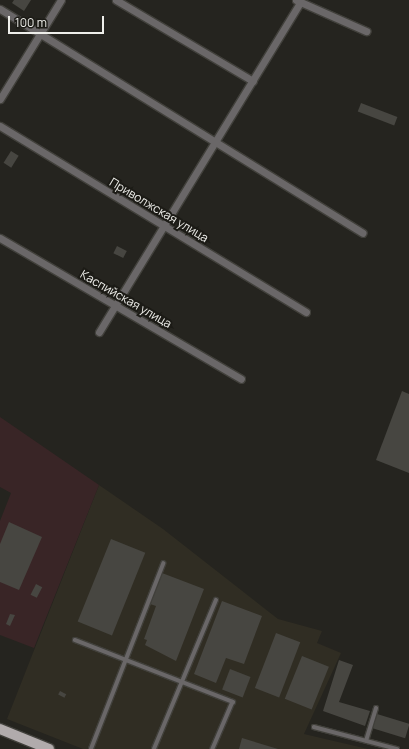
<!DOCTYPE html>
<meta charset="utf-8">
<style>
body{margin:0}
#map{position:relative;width:409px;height:749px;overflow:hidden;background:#25241f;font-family:Manrope,sans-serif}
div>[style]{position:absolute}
.built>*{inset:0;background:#302d23}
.industrial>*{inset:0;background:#392526}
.building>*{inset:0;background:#474641;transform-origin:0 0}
.roads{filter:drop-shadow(1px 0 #41403b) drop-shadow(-1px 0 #41403b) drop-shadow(0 1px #41403b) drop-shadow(0 -1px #41403b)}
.lane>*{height:3.5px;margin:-1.75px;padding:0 1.75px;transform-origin:1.75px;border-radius:1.75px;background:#6a6768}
.street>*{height:7px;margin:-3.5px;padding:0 3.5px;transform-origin:3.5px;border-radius:3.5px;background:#6a6768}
.primary>*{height:10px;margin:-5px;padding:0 5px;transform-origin:5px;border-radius:5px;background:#b1abac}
span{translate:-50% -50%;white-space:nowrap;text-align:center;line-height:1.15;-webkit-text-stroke:4px #1c1b16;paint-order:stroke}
.street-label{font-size:12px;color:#eeeeea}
.scale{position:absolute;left:8px;top:16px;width:96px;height:18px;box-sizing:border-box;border:2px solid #eeeeea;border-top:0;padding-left:5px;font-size:12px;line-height:14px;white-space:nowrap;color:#eeeeea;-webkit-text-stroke:3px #1c1b16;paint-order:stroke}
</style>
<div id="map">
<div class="built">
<i style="clip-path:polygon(99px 485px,163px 529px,278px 619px,322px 631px,317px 643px,341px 653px,304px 734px,368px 749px,83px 749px,7px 719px)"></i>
</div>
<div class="industrial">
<i style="clip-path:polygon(0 417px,99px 485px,34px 648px,0 635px,0 521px,11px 493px,0 487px)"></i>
</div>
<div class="building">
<i style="clip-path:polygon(14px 0,31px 0,24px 11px,12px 3px)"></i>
<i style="left:361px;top:103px;width:39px;height:9px;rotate:21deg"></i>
<i style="left:11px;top:151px;width:9px;height:14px;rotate:32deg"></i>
<i style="left:117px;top:246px;width:11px;height:8px;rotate:27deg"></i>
<i style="clip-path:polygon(402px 391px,409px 394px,409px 473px,376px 460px)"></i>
<i style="clip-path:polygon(9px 522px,42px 537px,19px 590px,0 582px,0 544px)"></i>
<i style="left:111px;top:539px;width:37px;height:89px;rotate:22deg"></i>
<i style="clip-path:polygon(162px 573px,204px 589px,176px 661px,145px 645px,147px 640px,144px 639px,156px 606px,150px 604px)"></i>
<i style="left:36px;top:584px;width:7px;height:12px;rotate:27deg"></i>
<i style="clip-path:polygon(222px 601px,262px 616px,244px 664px,226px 658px,216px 683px,194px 674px)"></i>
<i style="clip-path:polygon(10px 614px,15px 615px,10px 626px,6px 624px)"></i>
<i style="left:276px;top:633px;width:26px;height:59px;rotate:21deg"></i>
<i style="left:302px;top:656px;width:29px;height:46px;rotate:22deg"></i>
<i style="clip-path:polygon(339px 660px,353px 665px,339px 702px,370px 711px,365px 726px,323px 711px)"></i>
<i style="left:230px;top:669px;width:22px;height:22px;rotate:21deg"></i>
<i style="left:60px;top:691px;width:7px;height:4px;rotate:27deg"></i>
<i style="left:377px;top:714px;width:34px;height:15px;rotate:17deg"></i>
<i style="clip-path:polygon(242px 738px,278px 749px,239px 749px)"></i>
</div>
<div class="roads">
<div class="lane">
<i style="left:75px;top:640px;width:170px;rotate:21.4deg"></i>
<i style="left:233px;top:702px;width:51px;rotate:113.1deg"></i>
<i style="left:314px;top:727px;width:86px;rotate:14.8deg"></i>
<i style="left:366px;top:741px;width:34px;rotate:-73deg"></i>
<i style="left:91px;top:749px;width:199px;rotate:-68.7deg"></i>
<i style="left:154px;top:749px;width:161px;rotate:-67.4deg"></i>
</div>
<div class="street">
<i style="left:116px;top:0;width:159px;rotate:30.6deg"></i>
<i style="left:296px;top:0;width:77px;rotate:23.9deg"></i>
<i style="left:0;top:9px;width:426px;rotate:31.7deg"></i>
<i style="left:0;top:99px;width:116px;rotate:-58.4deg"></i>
<i style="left:0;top:126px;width:358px;rotate:31.3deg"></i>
<i style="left:0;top:238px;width:279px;rotate:30.3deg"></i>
<i style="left:99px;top:332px;width:386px;rotate:-58.6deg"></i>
</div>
<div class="primary">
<i style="left:0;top:729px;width:53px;rotate:22.2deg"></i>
</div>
</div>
<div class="street-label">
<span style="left:159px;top:210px;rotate:31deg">Приволжская улица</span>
<span style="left:126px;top:299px;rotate:30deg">Каспийская улица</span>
</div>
<div class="scale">100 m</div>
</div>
